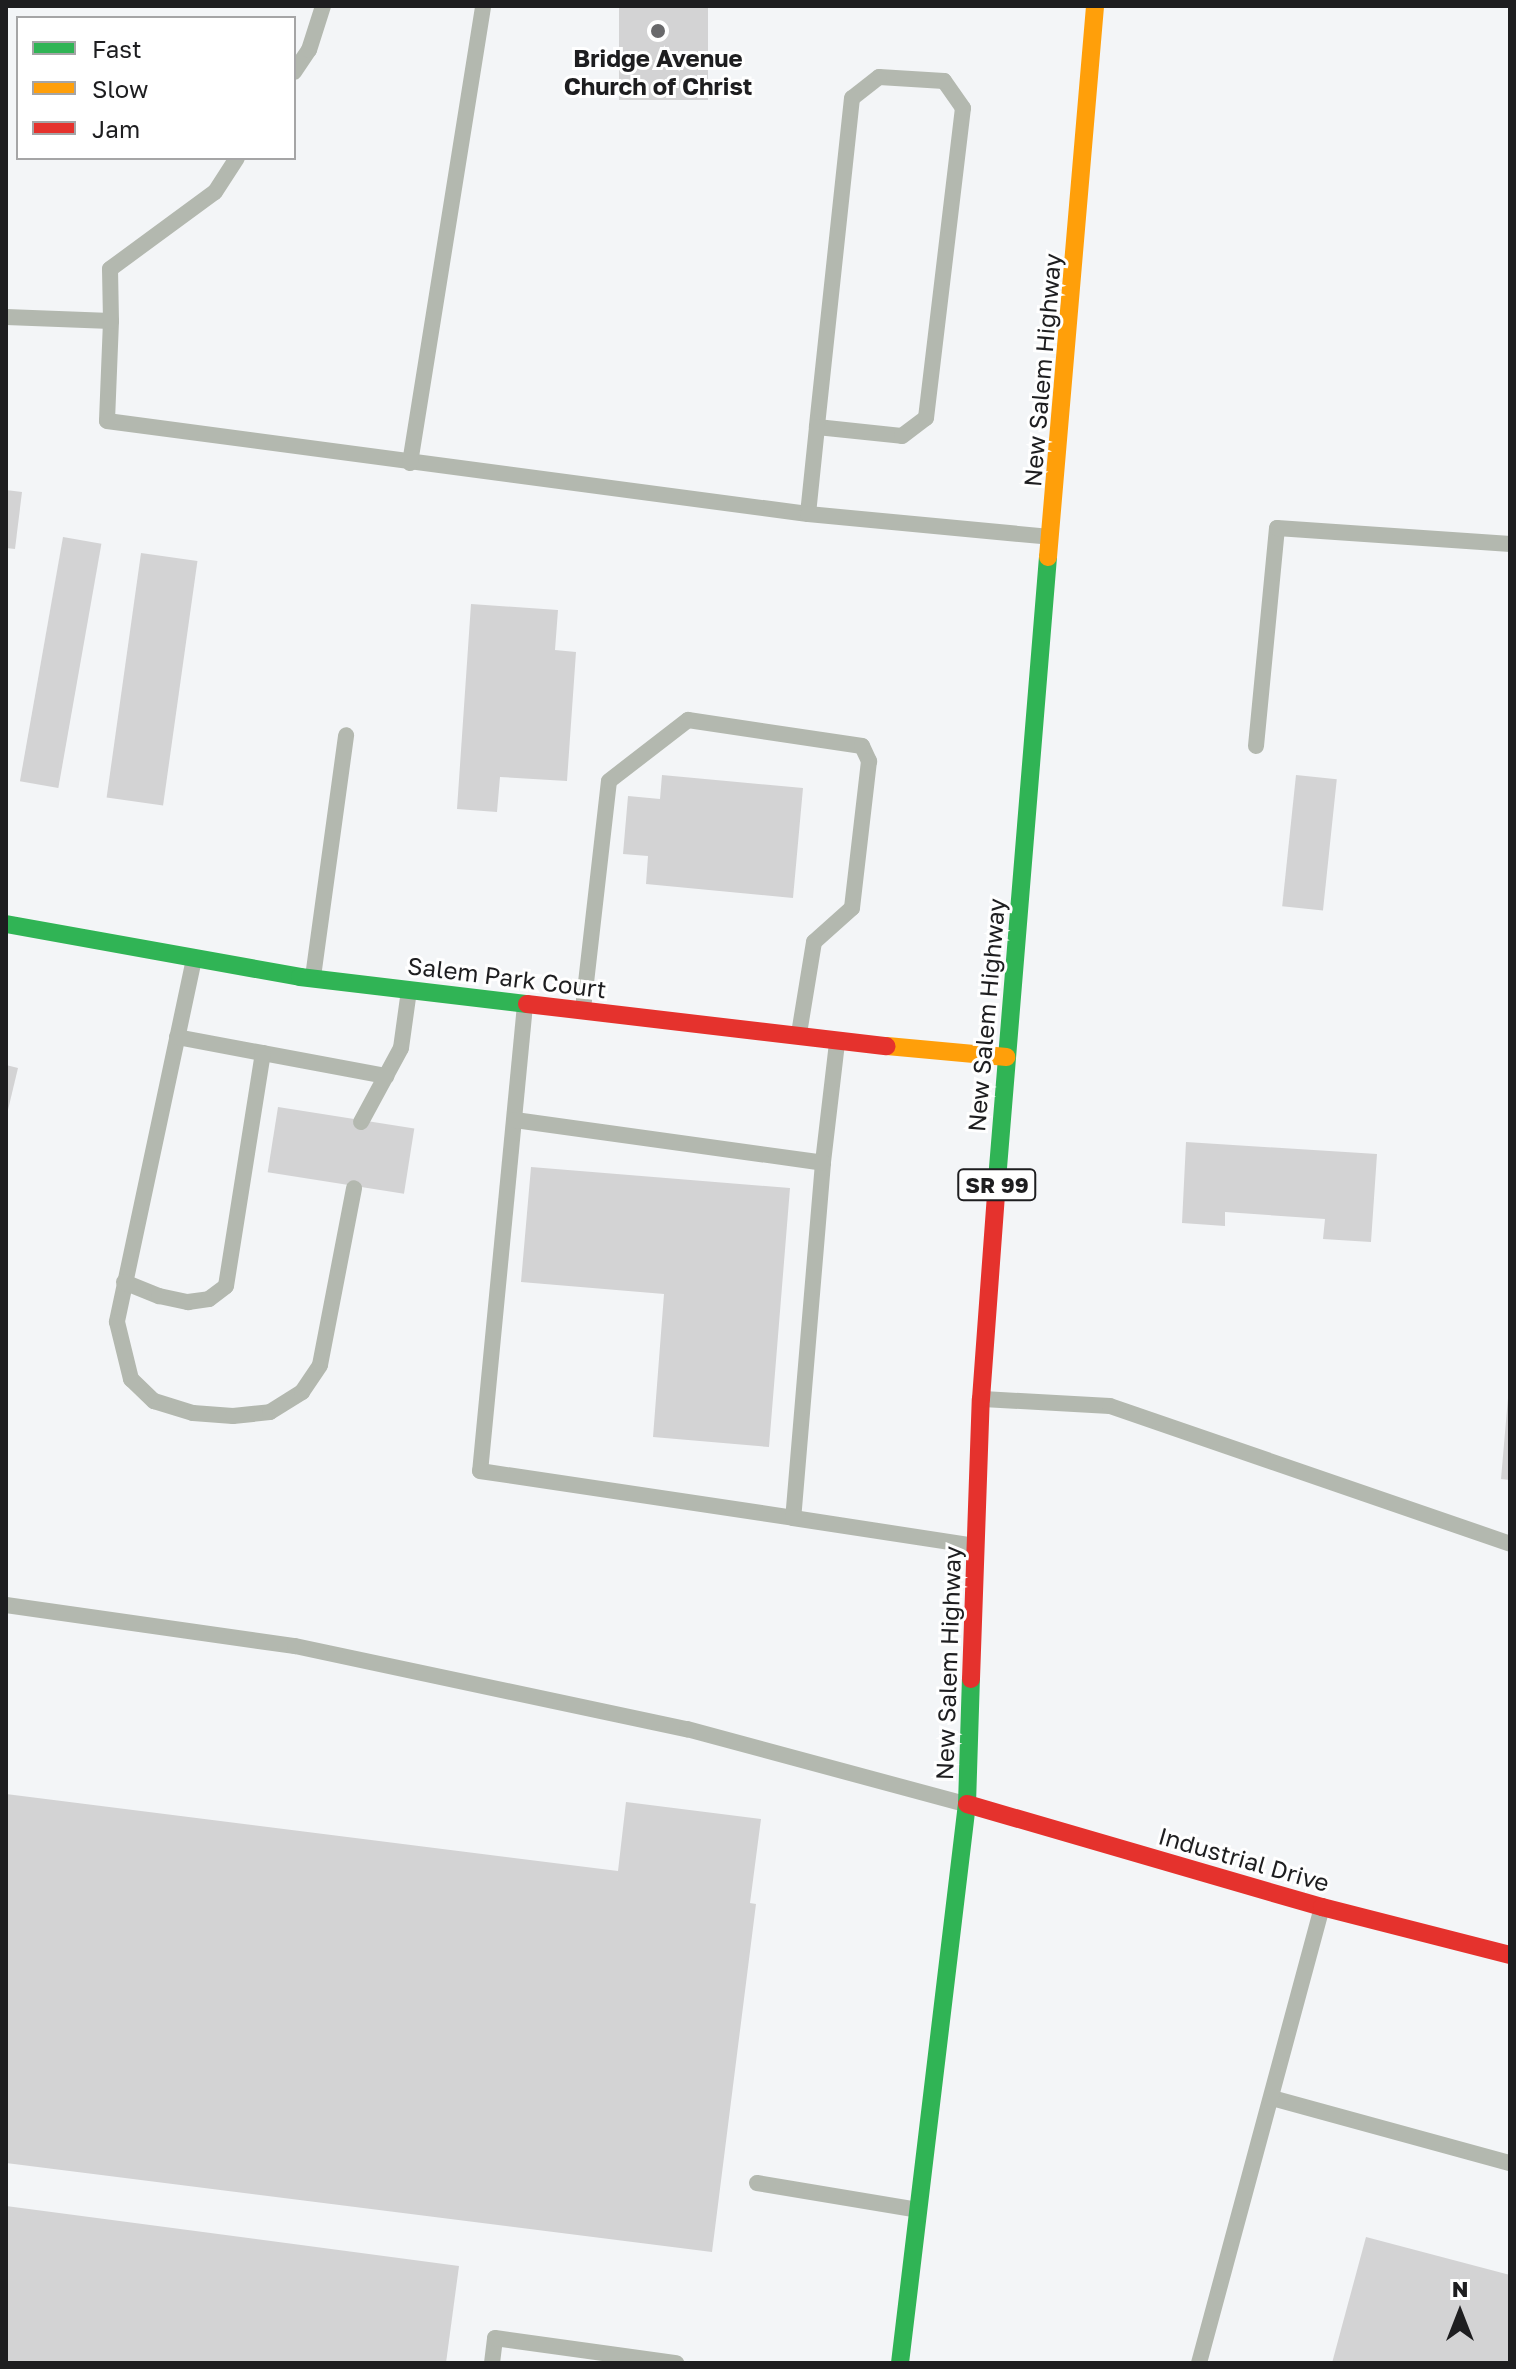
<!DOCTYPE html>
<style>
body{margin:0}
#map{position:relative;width:1516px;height:2369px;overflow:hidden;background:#f3f5f7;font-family:"Golos Text",sans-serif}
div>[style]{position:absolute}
.building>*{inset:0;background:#d3d3d4;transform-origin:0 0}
.lane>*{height:16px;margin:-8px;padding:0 8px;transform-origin:8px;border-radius:8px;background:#b3b8af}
.fast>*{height:18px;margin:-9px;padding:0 9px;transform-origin:9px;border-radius:9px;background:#30b455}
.slow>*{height:18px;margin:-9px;padding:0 9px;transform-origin:9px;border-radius:9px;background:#ff9f0a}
.jam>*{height:18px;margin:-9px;padding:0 9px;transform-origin:9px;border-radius:9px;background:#e5322d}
.dots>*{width:22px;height:22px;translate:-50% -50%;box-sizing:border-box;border:4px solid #fff;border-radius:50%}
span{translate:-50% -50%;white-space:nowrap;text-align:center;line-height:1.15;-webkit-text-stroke:6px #fff;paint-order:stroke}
.shield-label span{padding:2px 6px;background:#fff;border:2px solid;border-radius:6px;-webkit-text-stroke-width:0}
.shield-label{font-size:22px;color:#1e1e20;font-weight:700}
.poi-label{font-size:24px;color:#1e1e20;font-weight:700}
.street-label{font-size:24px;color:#1e1e20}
.frame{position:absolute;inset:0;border:8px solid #1e1e20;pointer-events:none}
.legend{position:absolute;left:16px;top:16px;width:280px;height:144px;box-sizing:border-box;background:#fff;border:2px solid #a5a5a6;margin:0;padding:10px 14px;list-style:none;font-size:24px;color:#1e1e20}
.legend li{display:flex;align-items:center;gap:16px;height:40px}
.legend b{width:40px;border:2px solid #a5a5a6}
.north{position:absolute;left:1420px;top:2273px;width:80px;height:80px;-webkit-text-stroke:6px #fff;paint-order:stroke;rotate:0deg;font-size:22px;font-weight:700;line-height:32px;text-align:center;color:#1e1e20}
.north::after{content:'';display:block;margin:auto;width:28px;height:36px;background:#1e1e20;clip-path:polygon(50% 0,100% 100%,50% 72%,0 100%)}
</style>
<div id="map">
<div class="building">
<i style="left:619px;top:6px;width:89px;height:94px"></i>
<i style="clip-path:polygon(6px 490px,22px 492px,15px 549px,6px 548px)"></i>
<i style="left:63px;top:537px;width:39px;height:248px;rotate:10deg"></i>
<i style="left:141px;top:553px;width:57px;height:247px;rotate:8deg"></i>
<i style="clip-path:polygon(471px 604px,558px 610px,555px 650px,576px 652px,567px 781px,500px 777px,497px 812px,457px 809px)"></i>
<i style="clip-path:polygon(662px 775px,803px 788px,793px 898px,646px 884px,648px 856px,623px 854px,628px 796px,660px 799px)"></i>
<i style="left:1296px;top:775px;width:41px;height:132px;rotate:6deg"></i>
<i style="clip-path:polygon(6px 1065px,18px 1068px,7px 1114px,6px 1114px)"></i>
<i style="left:278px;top:1107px;width:138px;height:66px;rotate:9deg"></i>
<i style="clip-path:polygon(1186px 1142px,1377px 1154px,1371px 1242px,1323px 1239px,1325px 1219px,1225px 1212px,1225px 1226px,1182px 1223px)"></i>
<i style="clip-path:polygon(531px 1167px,790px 1188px,769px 1447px,653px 1437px,664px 1294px,521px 1282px)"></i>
<i style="clip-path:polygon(1508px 1398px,1510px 1399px,1510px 1480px,1501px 1479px)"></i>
<i style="clip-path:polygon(6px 1794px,618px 1871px,626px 1802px,761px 1819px,750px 1903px,756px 1904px,712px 2252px,6px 2163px)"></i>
<i style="clip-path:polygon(6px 2206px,459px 2266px,446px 2363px,6px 2363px)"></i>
<i style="clip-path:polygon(1366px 2237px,1510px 2275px,1510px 2363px,1332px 2363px)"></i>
</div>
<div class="lane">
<i style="left:294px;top:72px;width:27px;rotate:-56deg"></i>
<i style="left:309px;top:50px;width:46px;rotate:-72.3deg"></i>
<i style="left:6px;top:317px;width:105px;rotate:2.2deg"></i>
<i style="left:111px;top:321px;width:100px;rotate:92.3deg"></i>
<i style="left:107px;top:421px;width:707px;rotate:7.56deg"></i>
<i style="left:111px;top:321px;width:52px;rotate:-91.1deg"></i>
<i style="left:110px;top:269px;width:130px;rotate:-36.3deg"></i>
<i style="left:215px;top:192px;width:40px;rotate:-57.1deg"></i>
<i style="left:817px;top:427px;width:85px;rotate:6deg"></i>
<i style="left:902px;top:436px;width:30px;rotate:-37deg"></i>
<i style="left:926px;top:418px;width:312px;rotate:-83.2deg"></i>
<i style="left:963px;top:108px;width:33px;rotate:-125deg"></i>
<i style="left:944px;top:81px;width:65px;rotate:-176.5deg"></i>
<i style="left:879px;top:77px;width:34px;rotate:142deg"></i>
<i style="left:852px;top:98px;width:331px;rotate:96.1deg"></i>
<i style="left:817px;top:427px;width:87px;rotate:95.9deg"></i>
<i style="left:808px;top:514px;width:243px;rotate:5.4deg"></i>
<i style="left:410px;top:463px;width:463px;rotate:-80.9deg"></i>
<i style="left:1256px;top:746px;width:219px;rotate:-84.5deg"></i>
<i style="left:1277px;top:528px;width:234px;rotate:3.9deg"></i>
<i style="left:194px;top:959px;width:371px;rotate:102deg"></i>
<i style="left:117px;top:1322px;width:59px;rotate:76.2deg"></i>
<i style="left:131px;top:1379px;width:32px;rotate:44deg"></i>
<i style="left:154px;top:1401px;width:41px;rotate:17.1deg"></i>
<i style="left:193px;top:1413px;width:40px;rotate:4.3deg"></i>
<i style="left:233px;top:1416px;width:37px;rotate:-6deg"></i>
<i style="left:270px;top:1412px;width:38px;rotate:-32deg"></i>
<i style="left:302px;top:1392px;width:32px;rotate:-56deg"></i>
<i style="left:320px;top:1365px;width:180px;rotate:-79.1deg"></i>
<i style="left:313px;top:977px;width:244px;rotate:-82.2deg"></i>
<i style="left:525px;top:1005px;width:468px;rotate:95.5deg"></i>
<i style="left:480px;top:1471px;width:317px;rotate:8.5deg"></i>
<i style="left:583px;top:1009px;width:229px;rotate:-83.5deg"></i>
<i style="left:609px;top:781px;width:100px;rotate:-37.7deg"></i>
<i style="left:688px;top:720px;width:176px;rotate:8.5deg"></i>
<i style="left:862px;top:746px;width:17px;rotate:65deg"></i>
<i style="left:869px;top:761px;width:148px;rotate:96.6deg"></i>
<i style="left:852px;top:908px;width:51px;rotate:138.2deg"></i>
<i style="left:814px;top:942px;width:93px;rotate:99.3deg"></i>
<i style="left:177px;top:1037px;width:213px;rotate:10.6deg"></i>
<i style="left:837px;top:1043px;width:121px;rotate:96.7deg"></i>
<i style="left:823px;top:1163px;width:356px;rotate:94.8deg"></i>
<i style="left:793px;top:1518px;width:184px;rotate:8.7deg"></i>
<i style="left:515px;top:1120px;width:311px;rotate:7.9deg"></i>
<i style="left:361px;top:1122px;width:84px;rotate:-61.6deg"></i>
<i style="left:401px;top:1048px;width:59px;rotate:-82.1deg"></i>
<i style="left:124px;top:1282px;width:38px;rotate:22deg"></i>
<i style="left:159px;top:1296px;width:30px;rotate:12deg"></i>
<i style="left:188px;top:1302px;width:21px;rotate:-8deg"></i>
<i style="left:209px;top:1299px;width:21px;rotate:-37deg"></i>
<i style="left:226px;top:1286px;width:236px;rotate:-81deg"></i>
<i style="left:983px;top:1399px;width:127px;rotate:3.2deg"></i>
<i style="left:1110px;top:1406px;width:423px;rotate:19deg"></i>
<i style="left:6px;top:1605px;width:292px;rotate:8.1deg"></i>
<i style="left:295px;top:1646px;width:401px;rotate:12deg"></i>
<i style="left:687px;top:1729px;width:288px;rotate:15.1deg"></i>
<i style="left:1272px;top:2098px;width:247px;rotate:15.3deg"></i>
<i style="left:757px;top:2183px;width:163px;rotate:9.5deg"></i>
<i style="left:492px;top:2363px;width:25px;rotate:-83deg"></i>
<i style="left:495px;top:2338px;width:183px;rotate:7.9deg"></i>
<i style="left:1199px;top:2363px;width:471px;rotate:-74.9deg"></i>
</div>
<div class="fast">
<i style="left:6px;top:924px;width:299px;rotate:10.2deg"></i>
<i style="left:300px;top:977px;width:229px;rotate:6.8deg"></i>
<i style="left:997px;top:1180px;width:625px;rotate:-85.32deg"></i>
<i style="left:900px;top:2363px;width:563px;rotate:-83.17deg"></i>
<i style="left:967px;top:1804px;width:125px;rotate:-88.2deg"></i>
</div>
<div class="slow">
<i style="left:1048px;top:557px;width:553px;rotate:-85.12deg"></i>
<i style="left:887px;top:1046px;width:120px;rotate:5.3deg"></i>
</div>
<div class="jam">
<i style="left:527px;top:1004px;width:362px;rotate:6.7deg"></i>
<i style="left:971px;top:1679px;width:280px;rotate:-88deg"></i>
<i style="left:981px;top:1399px;width:220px;rotate:-85.8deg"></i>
<i style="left:967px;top:1804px;width:370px;rotate:16.2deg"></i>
<i style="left:1322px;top:1907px;width:194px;rotate:14.3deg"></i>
</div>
<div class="dots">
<i style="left:658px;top:31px;background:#69696b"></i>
</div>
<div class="shield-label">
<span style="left:997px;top:1185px">SR 99</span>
</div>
<div class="poi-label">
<span style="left:658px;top:72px">Bridge Avenue<br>Church of Christ</span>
</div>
<div class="street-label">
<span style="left:1042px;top:370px;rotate:-85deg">New Salem Highway</span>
<span style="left:507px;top:977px;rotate:7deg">Salem Park Court</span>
<span style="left:986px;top:1015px;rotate:-85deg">New Salem Highway</span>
<span style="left:948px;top:1663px;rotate:-88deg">New Salem Highway</span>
<span style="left:1244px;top:1859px;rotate:16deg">Industrial Drive</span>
</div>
<div class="frame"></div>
<ul class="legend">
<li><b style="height:10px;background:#30b455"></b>Fast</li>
<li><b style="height:10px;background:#ff9f0a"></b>Slow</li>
<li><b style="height:10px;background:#e5322d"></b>Jam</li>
</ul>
<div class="north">N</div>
</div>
